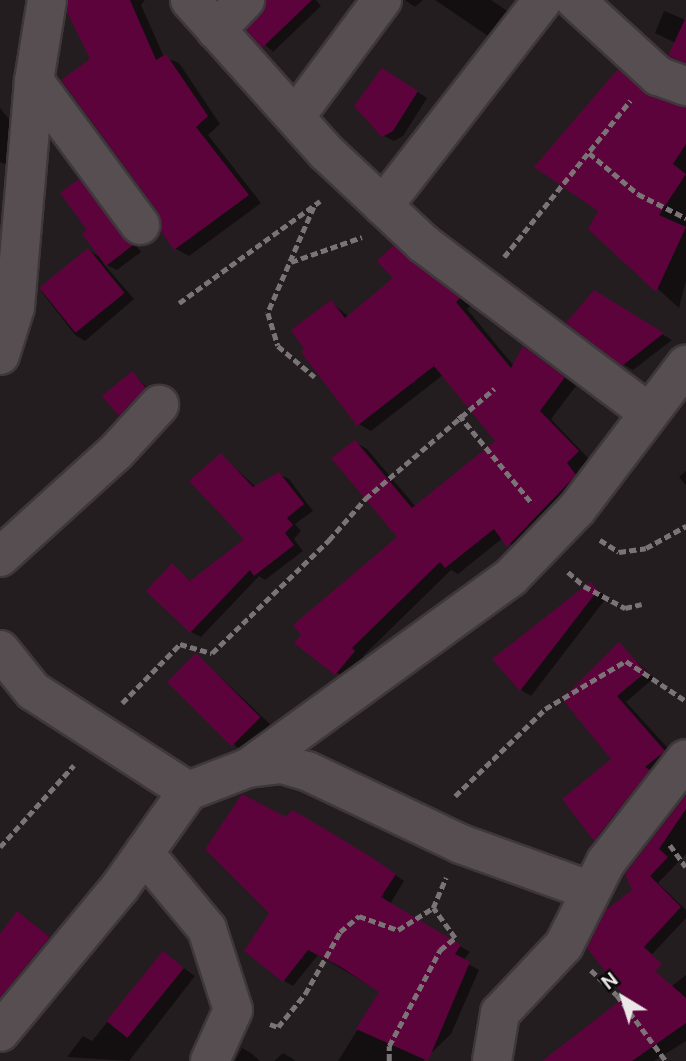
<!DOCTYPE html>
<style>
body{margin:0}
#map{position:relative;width:686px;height:1061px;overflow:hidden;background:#241d20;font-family:"DM Sans",sans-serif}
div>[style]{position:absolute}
.shadow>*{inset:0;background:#0007;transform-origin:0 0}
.building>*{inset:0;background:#5d033b;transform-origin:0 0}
.path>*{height:4.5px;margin-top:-2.25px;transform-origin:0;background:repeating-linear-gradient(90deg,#7a7477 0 7px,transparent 0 10.5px)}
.roads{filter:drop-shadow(2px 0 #3e383b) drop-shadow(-2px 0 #3e383b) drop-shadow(0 2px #3e383b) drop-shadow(0 -2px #3e383b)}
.minor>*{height:38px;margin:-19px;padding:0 19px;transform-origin:19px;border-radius:19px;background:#574e52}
span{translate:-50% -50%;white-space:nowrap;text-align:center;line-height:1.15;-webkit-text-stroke:6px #0b080a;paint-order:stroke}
.north{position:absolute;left:588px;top:963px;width:70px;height:70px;-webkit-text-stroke:5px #0b080a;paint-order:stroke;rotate:322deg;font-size:19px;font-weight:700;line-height:28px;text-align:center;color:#ebe6e8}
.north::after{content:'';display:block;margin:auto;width:24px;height:32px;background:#ebe6e8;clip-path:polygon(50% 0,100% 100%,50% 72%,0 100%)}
</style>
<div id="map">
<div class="shadow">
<i style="clip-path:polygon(82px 0,145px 0,141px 5px,164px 57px,179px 63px,220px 124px,208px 135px,261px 203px,189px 256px,176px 249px,159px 211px)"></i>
<i style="clip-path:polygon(266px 0,316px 0,321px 6px,273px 52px,249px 30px,268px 6px)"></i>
<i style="clip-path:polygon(405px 0,423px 0,415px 7px)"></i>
<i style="clip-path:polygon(435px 0,491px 0,509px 12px,491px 38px)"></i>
<i style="clip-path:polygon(664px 11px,686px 20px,686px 48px,655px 33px)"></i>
<i style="clip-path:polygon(618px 71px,655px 100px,686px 109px,686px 281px,679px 308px,590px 228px,600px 211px)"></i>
<i style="clip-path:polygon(392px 75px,427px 98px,403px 136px,394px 141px,384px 136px)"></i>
<i style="clip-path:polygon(0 108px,18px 130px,16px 154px,4px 164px,0 162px)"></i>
<i style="clip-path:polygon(79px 181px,89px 187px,141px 252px,117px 270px,103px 263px,134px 299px,85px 341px,75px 335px,41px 291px,88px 250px,103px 259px,89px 230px)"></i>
<i style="clip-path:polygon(406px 255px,470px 306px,467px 309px,514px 366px,523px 348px,576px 386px,551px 419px,589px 459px,578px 470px,587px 482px,520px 552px,503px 538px,458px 574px,451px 570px,363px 656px,366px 659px,348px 681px,297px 642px,399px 537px,355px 442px,367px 449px,416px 507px,497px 441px,443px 375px,371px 431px,359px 424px,331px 302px,349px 317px,395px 278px)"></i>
<i style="clip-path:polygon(594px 293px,672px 340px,633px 370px,623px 364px)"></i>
<i style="left:132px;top:373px;width:32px;height:35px;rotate:44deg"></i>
<i style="clip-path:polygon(221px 455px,256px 487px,279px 474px,289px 479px,313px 511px,295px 524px,301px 531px,294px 539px,303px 551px,265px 580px,259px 576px,201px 637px,191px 632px,172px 566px,192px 582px,246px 540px)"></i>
<i style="clip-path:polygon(686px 471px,686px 485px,679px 477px)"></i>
<i style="clip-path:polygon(590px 584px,607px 597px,531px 696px,521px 690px,494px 660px)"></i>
<i style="clip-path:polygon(619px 645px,654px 678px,626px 702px,675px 756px,605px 846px,564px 800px,614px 759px)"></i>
<i style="clip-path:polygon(197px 655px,270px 724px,245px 752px,235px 746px)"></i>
<i style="clip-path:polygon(242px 796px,382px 865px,404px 881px,390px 904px,470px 952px,463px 961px,479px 970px,451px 1034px,423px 1061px,338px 1061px,381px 992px,318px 955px,293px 986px,284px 981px,271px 913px,207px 849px)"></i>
<i style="clip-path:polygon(686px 798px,686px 854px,658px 883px,686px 910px,686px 918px,629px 979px,634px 890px)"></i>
<i style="clip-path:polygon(27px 919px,59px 944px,0 1007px,0 936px)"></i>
<i style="clip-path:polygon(163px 953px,195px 976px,129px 1061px,67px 1057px,83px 1036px,92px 1041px)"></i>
<i style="clip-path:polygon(686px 975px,686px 1041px,654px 1061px,576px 1061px)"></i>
<i style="clip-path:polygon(242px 1048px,251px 1053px,260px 1061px,235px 1061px)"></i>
<i style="clip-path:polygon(283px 1053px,293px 1059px,295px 1061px,274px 1061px)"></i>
</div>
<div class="building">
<i style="clip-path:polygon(68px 0,130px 0,156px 60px,166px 54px,208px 116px,196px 127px,249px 195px,174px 250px,161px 231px,158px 212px,61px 80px,90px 59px,67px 12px)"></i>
<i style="clip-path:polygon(266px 0,312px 0,262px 48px,246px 30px,261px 15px)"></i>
<i style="clip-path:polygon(686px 17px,686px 63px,668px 56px)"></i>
<i style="clip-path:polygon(382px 68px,418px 91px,393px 131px,382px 137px,354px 106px)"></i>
<i style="clip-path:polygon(618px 69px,650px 96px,686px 107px,686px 144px,673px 164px,686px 174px,659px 215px,686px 227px,656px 292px,588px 229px,598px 211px,534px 167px)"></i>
<i style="clip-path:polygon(79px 179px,133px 245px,106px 266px,82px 234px,87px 230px,60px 193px)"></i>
<i style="clip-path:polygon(394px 245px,460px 298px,456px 302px,511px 368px,523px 346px,565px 377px,540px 411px,579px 451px,567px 463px,576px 475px,507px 547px,494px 529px,445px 568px,440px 562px,352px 648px,355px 651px,335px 675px,294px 643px,301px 635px,293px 625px,397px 537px,331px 458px,355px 440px,412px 508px,495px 441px,434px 366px,357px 426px,301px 352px,304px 349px,291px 330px,331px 300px,345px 318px,393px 278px,377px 261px)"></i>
<i style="left:88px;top:248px;width:58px;height:63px;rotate:51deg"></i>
<i style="clip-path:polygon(594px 290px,664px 333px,622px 366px,566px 323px)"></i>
<i style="clip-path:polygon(132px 371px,146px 388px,119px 416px,102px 396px)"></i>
<i style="clip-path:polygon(221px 453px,253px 487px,279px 472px,304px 504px,287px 518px,293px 525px,285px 533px,294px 545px,254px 576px,250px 570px,190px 633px,146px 591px,172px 563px,190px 581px,244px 539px,189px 481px)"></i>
<i style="clip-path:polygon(590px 582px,598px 590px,520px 691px,492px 659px)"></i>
<i style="clip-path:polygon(619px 642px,646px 672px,617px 696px,665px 751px,645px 767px,650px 770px,594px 841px,562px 799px,611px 759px,562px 699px)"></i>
<i style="left:196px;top:653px;width:91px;height:41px;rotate:45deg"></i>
<i style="clip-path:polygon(242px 794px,286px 817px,292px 810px,305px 817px,371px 857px,396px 874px,381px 897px,461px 945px,455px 954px,470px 962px,428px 1061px,356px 1029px,379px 992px,341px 967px,308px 950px,283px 982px,244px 951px,269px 913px,205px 849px)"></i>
<i style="clip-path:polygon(686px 795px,686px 809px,659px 849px,668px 857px,650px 876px,681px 907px,644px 947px,662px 964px,655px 971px,686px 998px,686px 1023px,632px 1061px,542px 1061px,625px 997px,587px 948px,606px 910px,632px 890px,625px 874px)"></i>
<i style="clip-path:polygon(17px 911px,50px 937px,0 998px,0 934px)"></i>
<i style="left:163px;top:951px;width:27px;height:90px;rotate:39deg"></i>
</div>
<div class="path">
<i style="left:589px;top:153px;width:64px;rotate:39.9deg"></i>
<i style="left:638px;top:194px;width:54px;rotate:26.6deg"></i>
<i style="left:314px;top:207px;width:116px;rotate:113.5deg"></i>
<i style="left:268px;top:313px;width:34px;rotate:73deg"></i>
<i style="left:278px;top:346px;width:48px;rotate:40deg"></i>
<i style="left:504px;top:257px;width:201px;rotate:-51.1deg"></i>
<i style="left:291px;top:262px;width:75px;rotate:-19.4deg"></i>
<i style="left:179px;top:303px;width:174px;rotate:-35.9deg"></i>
<i style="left:459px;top:415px;width:113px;rotate:50.4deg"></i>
<i style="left:600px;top:540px;width:22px;rotate:32deg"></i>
<i style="left:619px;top:552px;width:27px;rotate:-8deg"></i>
<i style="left:646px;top:548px;width:46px;rotate:-28.8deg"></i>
<i style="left:568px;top:572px;width:21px;rotate:41deg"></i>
<i style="left:584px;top:586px;width:47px;rotate:28.2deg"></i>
<i style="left:625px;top:608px;width:17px;rotate:-13deg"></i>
<i style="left:122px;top:703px;width:83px;rotate:-45.5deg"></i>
<i style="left:180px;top:644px;width:33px;rotate:16deg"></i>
<i style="left:212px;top:653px;width:163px;rotate:-44deg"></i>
<i style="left:329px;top:540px;width:55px;rotate:-48.7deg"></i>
<i style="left:365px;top:499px;width:170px;rotate:-40.5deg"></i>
<i style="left:455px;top:796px;width:125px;rotate:-44deg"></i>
<i style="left:545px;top:709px;width:94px;rotate:-30.7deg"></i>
<i style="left:626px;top:661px;width:72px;rotate:33.7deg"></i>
<i style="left:670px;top:845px;width:27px;rotate:54deg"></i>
<i style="left:0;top:847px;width:110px;rotate:-47.9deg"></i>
<i style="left:591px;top:970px;width:36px;rotate:44deg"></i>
<i style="left:617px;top:995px;width:82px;rotate:53.4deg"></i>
<i style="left:270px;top:1024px;width:9px;rotate:21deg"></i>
<i style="left:278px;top:1027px;width:43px;rotate:-50.7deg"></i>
<i style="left:305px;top:994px;width:71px;rotate:-60.6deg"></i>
<i style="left:340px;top:932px;width:25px;rotate:-40deg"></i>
<i style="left:359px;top:916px;width:41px;rotate:19.7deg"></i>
<i style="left:398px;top:930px;width:41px;rotate:-32.2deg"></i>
<i style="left:389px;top:1061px;width:15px;rotate:-90deg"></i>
<i style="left:389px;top:1046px;width:109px;rotate:-62deg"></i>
<i style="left:440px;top:950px;width:19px;rotate:-39deg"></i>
<i style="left:455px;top:938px;width:37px;rotate:-126deg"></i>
<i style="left:433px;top:908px;width:33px;rotate:-67deg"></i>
</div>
<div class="roads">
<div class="minor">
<i style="left:190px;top:0;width:205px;rotate:48.2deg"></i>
<i style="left:327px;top:153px;width:133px;rotate:43.2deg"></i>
<i style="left:424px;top:244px;width:281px;rotate:36.9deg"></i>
<i style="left:575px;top:0;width:113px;rotate:42.5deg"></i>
<i style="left:658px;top:76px;width:30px;rotate:20deg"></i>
<i style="left:216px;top:30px;width:42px;rotate:-46deg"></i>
<i style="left:34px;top:81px;width:179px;rotate:53.6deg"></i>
<i style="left:295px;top:117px;width:146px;rotate:-53.4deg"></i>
<i style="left:383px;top:206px;width:261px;rotate:-52.2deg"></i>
<i style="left:0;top:355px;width:50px;rotate:-72.6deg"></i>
<i style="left:15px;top:307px;width:227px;rotate:-85.2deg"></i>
<i style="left:34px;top:81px;width:82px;rotate:-80.9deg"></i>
<i style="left:0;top:557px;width:156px;rotate:-42.2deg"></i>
<i style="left:116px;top:452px;width:64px;rotate:-47.5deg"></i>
<i style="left:0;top:650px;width:53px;rotate:51.2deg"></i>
<i style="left:33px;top:691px;width:184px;rotate:32.8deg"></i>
<i style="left:188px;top:791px;width:118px;rotate:125.3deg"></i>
<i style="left:120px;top:887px;width:188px;rotate:129.6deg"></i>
<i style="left:248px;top:768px;width:325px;rotate:-36deg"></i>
<i style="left:511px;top:577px;width:95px;rotate:-45.9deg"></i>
<i style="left:577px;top:509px;width:181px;rotate:-52.9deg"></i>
<i style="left:188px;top:791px;width:64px;rotate:-21deg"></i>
<i style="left:248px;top:768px;width:34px;rotate:-7deg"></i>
<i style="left:282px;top:764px;width:26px;rotate:16deg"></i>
<i style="left:307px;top:771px;width:170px;rotate:25.4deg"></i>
<i style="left:461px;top:844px;width:136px;rotate:19.8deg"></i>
<i style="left:144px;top:853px;width:99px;rotate:50.3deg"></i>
<i style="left:207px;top:929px;width:85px;rotate:72.2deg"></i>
<i style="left:233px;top:1010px;width:56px;rotate:114.3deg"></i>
<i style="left:492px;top:1061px;width:49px;rotate:-80.5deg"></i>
<i style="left:500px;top:1013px;width:93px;rotate:-46.7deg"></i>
<i style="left:564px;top:945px;width:93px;rotate:-63.2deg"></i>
<i style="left:606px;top:862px;width:130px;rotate:-52.2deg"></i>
</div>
</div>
<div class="north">N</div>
</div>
